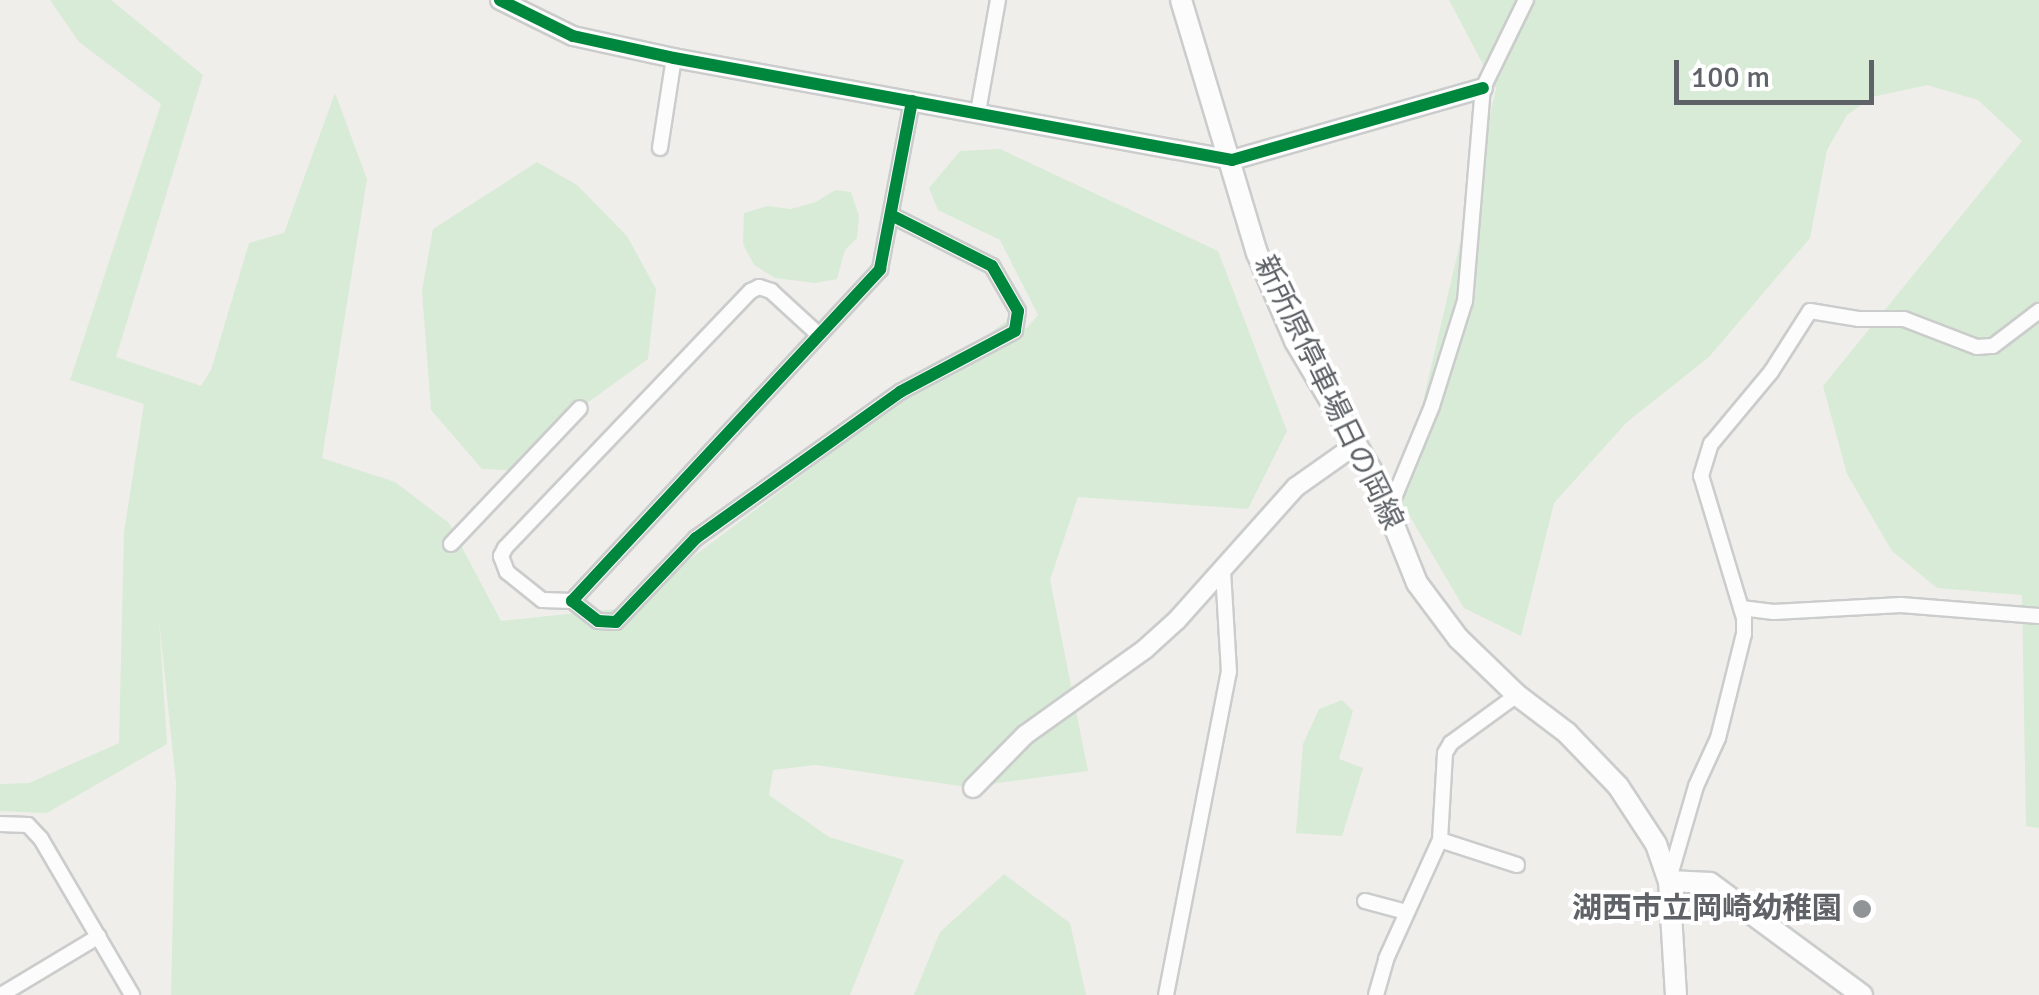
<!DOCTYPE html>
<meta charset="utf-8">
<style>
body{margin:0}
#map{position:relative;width:2039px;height:995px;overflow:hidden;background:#efeeea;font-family:Signika,"Noto Sans JP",sans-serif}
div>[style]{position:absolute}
.green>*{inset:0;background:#d8ebd6}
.roads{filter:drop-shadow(2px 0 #cbcccc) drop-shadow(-2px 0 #cbcccc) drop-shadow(0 2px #cbcccc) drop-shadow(0 -2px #cbcccc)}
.minor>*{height:14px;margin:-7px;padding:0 7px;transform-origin:7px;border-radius:7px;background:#fdfcfc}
.tertiary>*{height:18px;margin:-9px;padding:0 9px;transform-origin:9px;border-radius:9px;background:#fdfcfc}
.secondary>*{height:20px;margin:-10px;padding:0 10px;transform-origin:10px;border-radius:10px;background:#fdfcfc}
.cycleway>*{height:12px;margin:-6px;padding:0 6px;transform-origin:6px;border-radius:6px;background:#00873e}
.dots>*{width:28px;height:28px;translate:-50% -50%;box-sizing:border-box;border:5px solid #fff;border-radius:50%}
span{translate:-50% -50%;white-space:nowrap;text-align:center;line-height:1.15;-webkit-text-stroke:8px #fff;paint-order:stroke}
.street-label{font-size:30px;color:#5f6368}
.poi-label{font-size:30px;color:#5f6368;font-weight:700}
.right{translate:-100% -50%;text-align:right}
.scale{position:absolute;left:1674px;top:60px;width:200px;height:45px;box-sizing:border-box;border:5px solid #5f6368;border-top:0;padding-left:12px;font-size:30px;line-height:35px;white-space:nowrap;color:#5f6368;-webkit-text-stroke:8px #fff;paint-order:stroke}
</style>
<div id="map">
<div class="green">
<i style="clip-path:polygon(50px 0,111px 0,203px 75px,116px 357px,201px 386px,211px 370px,249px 243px,284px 233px,335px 93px,367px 179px,322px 458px,395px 482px,449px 523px,501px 621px,625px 608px,1017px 313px,1025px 330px,1038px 315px,1000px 240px,938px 210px,929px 188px,960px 151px,1000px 149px,1218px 251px,1287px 431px,1248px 509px,1078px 497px,1050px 580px,1088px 771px,967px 787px,816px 765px,773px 770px,769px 795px,829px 837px,904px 860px,850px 995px,171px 995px,176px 783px,159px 620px,167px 744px,47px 813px,0 811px,0 784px,29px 783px,119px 743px,124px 532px,144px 404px,70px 380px,161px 104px,79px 42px)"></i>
<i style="clip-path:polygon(1449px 0,2039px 0,2039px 828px,2026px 826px,2022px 595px,1937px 588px,1892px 551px,1847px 474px,1823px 386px,2022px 141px,1978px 100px,1927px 85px,1872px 97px,1847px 115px,1827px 150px,1810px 238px,1709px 357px,1627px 422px,1554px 503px,1521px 636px,1464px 608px,1400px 500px,1496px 89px)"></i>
<i style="clip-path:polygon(537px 162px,577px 185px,627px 236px,656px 289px,648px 359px,580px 408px,525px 471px,482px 469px,431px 410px,422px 291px,433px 229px)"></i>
<i style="clip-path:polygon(835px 190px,851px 192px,859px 216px,857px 238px,845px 250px,837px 279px,815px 283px,775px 278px,754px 265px,743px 244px,744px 213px,768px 206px,791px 209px,816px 202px)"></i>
<i style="clip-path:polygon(1342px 700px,1353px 711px,1339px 759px,1363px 768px,1342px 836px,1296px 833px,1303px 744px,1319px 709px)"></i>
<i style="clip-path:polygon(1004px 874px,1070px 923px,1086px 995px,914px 995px,940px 932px)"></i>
</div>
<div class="roads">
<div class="minor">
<i style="left:978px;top:112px;width:114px;rotate:-79.9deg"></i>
<i style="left:660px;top:148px;width:91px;rotate:-81.2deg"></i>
<i style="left:891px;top:215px;width:113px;rotate:26.8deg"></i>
<i style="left:992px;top:266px;width:52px;rotate:60deg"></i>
<i style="left:1018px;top:311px;width:20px;rotate:99deg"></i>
<i style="left:1015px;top:331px;width:130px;rotate:152.1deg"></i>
<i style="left:900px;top:392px;width:251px;rotate:144.4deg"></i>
<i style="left:696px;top:538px;width:116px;rotate:133.6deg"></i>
<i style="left:616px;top:622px;width:18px;rotate:-177deg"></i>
<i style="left:598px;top:621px;width:33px;rotate:-142deg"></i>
<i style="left:572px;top:601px;width:453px;rotate:-47.1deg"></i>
<i style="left:880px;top:269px;width:171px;rotate:-79.2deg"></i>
<i style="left:1389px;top:510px;width:113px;rotate:-67.5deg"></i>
<i style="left:1432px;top:406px;width:110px;rotate:-72.6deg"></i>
<i style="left:1465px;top:301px;width:214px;rotate:-85.2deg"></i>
<i style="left:1483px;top:88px;width:98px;rotate:-64deg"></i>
<i style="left:451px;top:544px;width:187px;rotate:-46.5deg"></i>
<i style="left:572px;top:601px;width:30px;rotate:-178deg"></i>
<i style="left:542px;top:600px;width:45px;rotate:-141.3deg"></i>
<i style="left:507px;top:572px;width:17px;rotate:-111deg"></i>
<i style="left:501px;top:556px;width:9px;rotate:-63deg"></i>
<i style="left:505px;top:548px;width:356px;rotate:-46.3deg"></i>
<i style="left:751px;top:291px;width:9px;rotate:-27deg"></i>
<i style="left:759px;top:287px;width:13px;rotate:18deg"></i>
<i style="left:771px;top:291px;width:64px;rotate:42.5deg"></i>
<i style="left:1741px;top:608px;width:33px;rotate:7deg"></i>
<i style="left:1774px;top:612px;width:127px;rotate:-3.2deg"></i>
<i style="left:1901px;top:605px;width:138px;rotate:4.6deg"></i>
<i style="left:0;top:824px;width:28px;rotate:2deg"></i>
<i style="left:28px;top:825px;width:19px;rotate:47deg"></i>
<i style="left:41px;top:839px;width:181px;rotate:59.7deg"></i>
<i style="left:1440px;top:840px;width:81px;rotate:18deg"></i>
<i style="left:1669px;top:879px;width:97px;rotate:-73.8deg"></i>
<i style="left:1696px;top:786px;width:53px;rotate:-65.4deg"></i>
<i style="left:1718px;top:738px;width:107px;rotate:-76deg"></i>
<i style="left:1744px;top:634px;width:16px;rotate:-90deg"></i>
<i style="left:1744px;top:618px;width:148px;rotate:-106.8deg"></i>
<i style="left:1701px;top:476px;width:34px;rotate:-73deg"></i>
<i style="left:1711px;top:444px;width:94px;rotate:-50.2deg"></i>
<i style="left:1771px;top:372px;width:72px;rotate:-57.4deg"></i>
<i style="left:1810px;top:311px;width:50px;rotate:9.3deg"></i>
<i style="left:1859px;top:319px;width:45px"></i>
<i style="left:1904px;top:319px;width:78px;rotate:21deg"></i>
<i style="left:1977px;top:347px;width:16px;rotate:-4deg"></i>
<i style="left:1993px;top:346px;width:58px;rotate:-37.3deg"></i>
<i style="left:1365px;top:901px;width:42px;rotate:15deg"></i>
<i style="left:1px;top:995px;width:114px;rotate:-31deg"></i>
<i style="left:1166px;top:995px;width:329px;rotate:-79deg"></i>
<i style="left:1229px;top:672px;width:101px;rotate:-93.4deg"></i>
<i style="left:1376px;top:995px;width:37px;rotate:-74deg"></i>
<i style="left:1386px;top:959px;width:131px;rotate:-65.6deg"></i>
<i style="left:1440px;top:840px;width:87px;rotate:-86.7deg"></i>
<i style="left:1445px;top:753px;width:12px;rotate:-59deg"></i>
<i style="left:1451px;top:743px;width:82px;rotate:-36deg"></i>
</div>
<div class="tertiary">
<i style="left:500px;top:0;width:81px;rotate:26.3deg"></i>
<i style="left:573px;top:36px;width:103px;rotate:12.3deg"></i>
<i style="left:674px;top:58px;width:567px;rotate:10.36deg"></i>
<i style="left:1232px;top:160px;width:261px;rotate:-16deg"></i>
<i style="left:973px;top:788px;width:74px;rotate:-45.5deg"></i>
<i style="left:1025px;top:735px;width:148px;rotate:-35.6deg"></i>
<i style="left:1145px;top:649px;width:43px;rotate:-42.2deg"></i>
<i style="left:1177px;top:620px;width:178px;rotate:-48.2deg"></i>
<i style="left:1296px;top:487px;width:71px;rotate:-35.3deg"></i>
</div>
<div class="secondary">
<i style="left:1181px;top:0;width:264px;rotate:73.3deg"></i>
<i style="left:1257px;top:253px;width:96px;rotate:66.6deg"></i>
<i style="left:1295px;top:341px;width:153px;rotate:59.4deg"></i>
<i style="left:1373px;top:473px;width:118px;rotate:68.2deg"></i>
<i style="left:1417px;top:583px;width:69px;rotate:53.3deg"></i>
<i style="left:1458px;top:638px;width:82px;rotate:44deg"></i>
<i style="left:1517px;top:695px;width:63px;rotate:37.2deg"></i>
<i style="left:1567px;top:733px;width:74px;rotate:46.1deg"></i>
<i style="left:1618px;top:786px;width:69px;rotate:56.8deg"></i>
<i style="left:1656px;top:844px;width:39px;rotate:71deg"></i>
<i style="left:1669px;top:881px;width:114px;rotate:86.5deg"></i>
<i style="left:1669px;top:881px;width:41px;rotate:2.8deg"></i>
<i style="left:1710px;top:883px;width:189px;rotate:36.4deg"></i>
</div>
</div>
<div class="cycleway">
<i style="left:500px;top:0;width:81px;rotate:26.3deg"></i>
<i style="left:573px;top:36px;width:103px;rotate:12.3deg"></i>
<i style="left:674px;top:58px;width:567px;rotate:10.36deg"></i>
<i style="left:1232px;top:160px;width:261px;rotate:-16deg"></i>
<i style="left:891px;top:215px;width:113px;rotate:26.8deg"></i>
<i style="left:992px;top:266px;width:52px;rotate:60deg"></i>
<i style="left:1018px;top:311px;width:20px;rotate:99deg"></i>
<i style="left:1015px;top:331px;width:130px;rotate:152.1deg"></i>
<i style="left:900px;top:392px;width:251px;rotate:144.4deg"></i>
<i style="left:696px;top:538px;width:116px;rotate:133.6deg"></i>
<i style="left:616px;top:622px;width:18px;rotate:-177deg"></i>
<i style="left:598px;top:621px;width:33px;rotate:-142deg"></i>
<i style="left:572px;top:601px;width:453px;rotate:-47.1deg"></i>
<i style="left:880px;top:269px;width:171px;rotate:-79.2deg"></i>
</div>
<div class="dots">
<i style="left:1862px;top:909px;background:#919496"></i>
</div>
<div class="street-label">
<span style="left:1328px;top:393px;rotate:64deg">新所原停車場日の岡線</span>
</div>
<div class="poi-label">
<span class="right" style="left:1842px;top:909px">湖西市立岡崎幼稚園</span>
</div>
<div class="scale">100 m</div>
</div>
